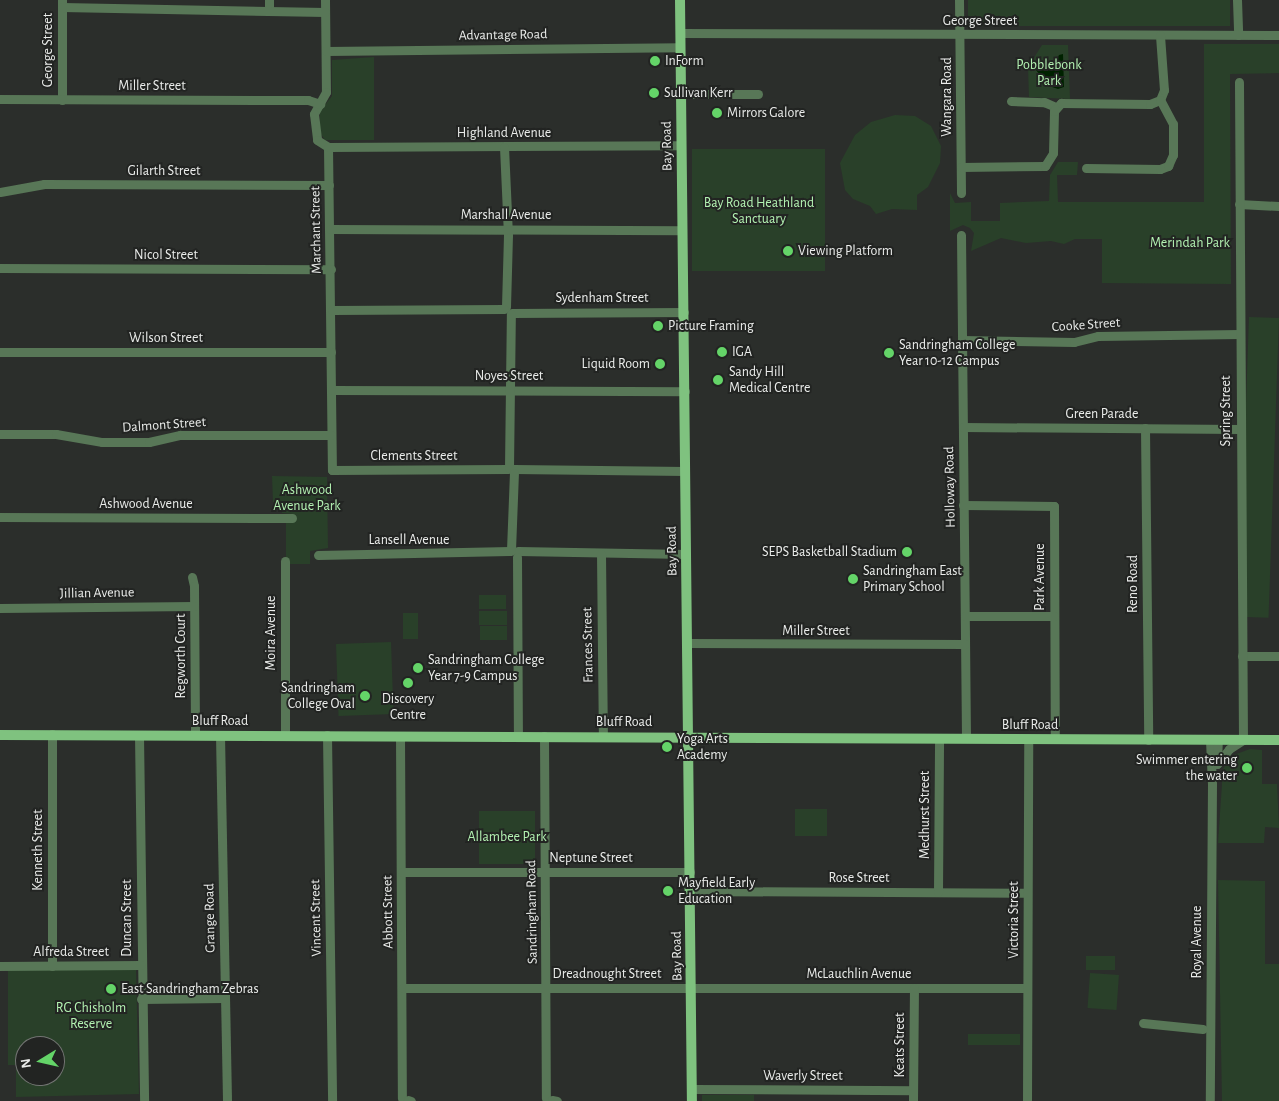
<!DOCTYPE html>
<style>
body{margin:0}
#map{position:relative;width:1279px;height:1101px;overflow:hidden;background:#2b2e2b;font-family:"Alegreya Sans",sans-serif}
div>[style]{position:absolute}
.green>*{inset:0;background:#294029;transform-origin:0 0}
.water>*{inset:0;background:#020}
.minor>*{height:9px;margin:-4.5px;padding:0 4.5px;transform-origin:4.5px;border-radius:4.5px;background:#587757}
.major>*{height:10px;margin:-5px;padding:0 5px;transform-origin:5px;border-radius:5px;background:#7fc27f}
.dots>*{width:14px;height:14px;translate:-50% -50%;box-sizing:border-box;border:2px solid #222422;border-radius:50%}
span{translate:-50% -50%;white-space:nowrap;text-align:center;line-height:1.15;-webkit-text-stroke:4px #222422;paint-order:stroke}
.street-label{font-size:14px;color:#eaecea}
.poi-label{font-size:14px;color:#eaecea}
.left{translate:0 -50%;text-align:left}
.right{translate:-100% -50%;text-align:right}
.park-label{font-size:14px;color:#b3f2b2}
.north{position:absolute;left:15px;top:1036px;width:50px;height:50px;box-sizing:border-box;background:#222422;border:1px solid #727472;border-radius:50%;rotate:261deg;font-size:14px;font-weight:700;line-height:20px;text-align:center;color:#eaecea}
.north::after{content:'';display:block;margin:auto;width:18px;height:22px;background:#64d468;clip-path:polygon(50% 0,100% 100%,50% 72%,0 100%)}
</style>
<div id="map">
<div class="green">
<i style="left:968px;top:0;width:262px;height:26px"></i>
<i style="clip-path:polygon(1204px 44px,1279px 44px,1279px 73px,1230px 74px,1231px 284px,1102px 283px,1102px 239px,1075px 239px,1064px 244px,1051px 241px,1026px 243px,1001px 238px,971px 251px,974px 233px,970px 228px,963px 225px,950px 231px,950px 193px,955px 203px,971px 202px,971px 221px,1000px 221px,1000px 203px,1049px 201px,1050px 175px,1058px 162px,1078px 162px,1077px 175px,1057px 175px,1058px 202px,1204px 202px)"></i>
<i style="clip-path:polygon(1042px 45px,1068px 45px,1070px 99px,1029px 97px,1028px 67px)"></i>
<i style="clip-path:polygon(374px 57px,374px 140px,325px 140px,320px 133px,320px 111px,332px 96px,332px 60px)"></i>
<i style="clip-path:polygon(895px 115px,915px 116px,931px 126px,941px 146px,940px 163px,928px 187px,917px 195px,917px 210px,892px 209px,876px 214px,870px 206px,853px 199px,845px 190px,840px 163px,855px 135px,871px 122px)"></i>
<i style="left:825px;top:149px;width:122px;height:133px;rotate:90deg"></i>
<i style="left:1249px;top:317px;width:30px;height:300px;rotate:2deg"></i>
<i style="clip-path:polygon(272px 476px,327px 477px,328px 548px,310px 551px,310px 564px,286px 564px,286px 523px,293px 522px,293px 514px,282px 513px,280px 503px,273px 502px)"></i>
<i style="left:506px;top:595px;width:14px;height:27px;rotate:90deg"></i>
<i style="left:479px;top:611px;width:28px;height:14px"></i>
<i style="left:403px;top:613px;width:15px;height:26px"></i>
<i style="left:480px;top:626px;width:27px;height:14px"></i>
<i style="left:391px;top:642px;width:72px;height:55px;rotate:88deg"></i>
<i style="clip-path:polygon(1250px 749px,1262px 750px,1262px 784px,1277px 784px,1279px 828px,1265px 827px,1264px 843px,1218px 843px,1223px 769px,1231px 756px)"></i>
<i style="left:795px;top:809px;width:32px;height:27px"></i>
<i style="left:479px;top:811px;width:56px;height:53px"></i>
<i style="clip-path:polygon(1218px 880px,1265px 881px,1265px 964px,1279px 964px,1279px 1101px,1222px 1101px)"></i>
<i style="left:1086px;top:956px;width:29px;height:14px"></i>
<i style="clip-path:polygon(evenodd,8px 969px,136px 969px,139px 1094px,16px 1097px,16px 1065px,8px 1065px,8px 969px,25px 1046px,55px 1046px,55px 1076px,25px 1076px,25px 1046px)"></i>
<i style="left:1090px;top:973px;width:29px;height:35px;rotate:4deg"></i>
<i style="left:968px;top:1034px;width:52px;height:11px"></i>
<i style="left:702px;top:1095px;width:52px;height:6px"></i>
</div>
<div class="water">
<i style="clip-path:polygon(1063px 54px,1064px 87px,1058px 89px,1049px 86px,1036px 70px,1051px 70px,1059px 55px)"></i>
</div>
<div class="minor">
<i style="left:62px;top:0;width:100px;rotate:90deg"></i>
<i style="left:269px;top:0;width:11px;rotate:90deg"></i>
<i style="left:325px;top:0;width:92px;rotate:89.4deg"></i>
<i style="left:326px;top:92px;width:25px;rotate:119deg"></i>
<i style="left:314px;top:114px;width:26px;rotate:83deg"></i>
<i style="left:317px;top:140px;width:13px;rotate:32deg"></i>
<i style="left:328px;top:147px;width:323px;rotate:89.3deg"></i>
<i style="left:332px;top:470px;width:176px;rotate:-0.3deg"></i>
<i style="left:959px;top:0;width:193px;rotate:89.4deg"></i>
<i style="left:1237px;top:0;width:35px;rotate:88deg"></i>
<i style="left:62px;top:7px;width:263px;rotate:1.1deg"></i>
<i style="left:680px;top:33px;width:599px;rotate:0.19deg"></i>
<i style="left:326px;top:51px;width:354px;rotate:-0.6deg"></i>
<i style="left:681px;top:94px;width:77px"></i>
<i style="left:0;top:99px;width:308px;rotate:0.2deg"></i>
<i style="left:308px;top:100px;width:13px;rotate:18deg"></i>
<i style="left:1011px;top:101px;width:33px;rotate:2deg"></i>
<i style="left:1044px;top:102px;width:13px;rotate:23deg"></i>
<i style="left:328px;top:147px;width:353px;rotate:-0.3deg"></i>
<i style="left:504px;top:147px;width:88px;rotate:87.4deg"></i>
<i style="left:508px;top:235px;width:72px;rotate:91.6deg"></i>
<i style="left:961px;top:167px;width:84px;rotate:-0.7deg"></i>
<i style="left:1045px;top:166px;width:15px;rotate:-58deg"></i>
<i style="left:1053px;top:153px;width:42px;rotate:-88.6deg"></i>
<i style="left:1054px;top:111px;width:11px;rotate:-49deg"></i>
<i style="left:1061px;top:103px;width:89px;rotate:0.6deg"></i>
<i style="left:1150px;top:104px;width:11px;rotate:-22deg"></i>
<i style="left:1160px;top:100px;width:11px;rotate:-68deg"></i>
<i style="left:1164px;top:90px;width:55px;rotate:-94.2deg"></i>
<i style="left:1086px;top:168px;width:74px;rotate:0.8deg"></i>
<i style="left:1160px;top:169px;width:9px;rotate:-21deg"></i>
<i style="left:1168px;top:166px;width:12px;rotate:-66deg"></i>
<i style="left:1173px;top:155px;width:31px;rotate:-90deg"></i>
<i style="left:1173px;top:124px;width:27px;rotate:-118deg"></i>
<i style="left:0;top:192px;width:45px;rotate:-10.3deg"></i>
<i style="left:44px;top:184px;width:285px;rotate:0.2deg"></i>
<i style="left:1239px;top:204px;width:40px;rotate:2.9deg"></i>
<i style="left:330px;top:229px;width:352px;rotate:0.2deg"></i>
<i style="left:961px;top:235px;width:503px;rotate:89.43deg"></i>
<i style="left:0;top:268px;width:331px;rotate:0.2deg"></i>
<i style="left:332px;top:310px;width:172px;rotate:-0.3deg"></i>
<i style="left:512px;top:313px;width:172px;rotate:-0.3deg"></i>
<i style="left:962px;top:340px;width:112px;rotate:1deg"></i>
<i style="left:1074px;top:342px;width:25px;rotate:-14deg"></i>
<i style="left:1098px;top:336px;width:142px;rotate:-0.8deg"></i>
<i style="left:0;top:352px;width:331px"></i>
<i style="left:332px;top:390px;width:353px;rotate:0.2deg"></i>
<i style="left:963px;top:427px;width:277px;rotate:0.4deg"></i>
<i style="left:1145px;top:428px;width:312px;rotate:89.4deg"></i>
<i style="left:0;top:434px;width:56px"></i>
<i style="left:56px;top:434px;width:47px;rotate:9.9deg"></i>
<i style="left:102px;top:442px;width:47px"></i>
<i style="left:149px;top:442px;width:32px;rotate:-13deg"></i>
<i style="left:180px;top:435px;width:151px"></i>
<i style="left:509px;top:468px;width:154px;rotate:-89.3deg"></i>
<i style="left:514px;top:469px;width:171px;rotate:0.7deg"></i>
<i style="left:963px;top:505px;width:91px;rotate:0.6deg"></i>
<i style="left:1054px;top:506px;width:233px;rotate:89.8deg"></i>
<i style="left:0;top:517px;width:292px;rotate:0.2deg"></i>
<i style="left:511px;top:550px;width:77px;rotate:-87.8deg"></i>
<i style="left:518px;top:551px;width:168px;rotate:1deg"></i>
<i style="left:601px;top:554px;width:182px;rotate:89.4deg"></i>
<i style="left:318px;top:555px;width:193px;rotate:-1.2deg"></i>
<i style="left:517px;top:557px;width:179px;rotate:89.7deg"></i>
<i style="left:192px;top:577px;width:9px;rotate:77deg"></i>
<i style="left:194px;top:586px;width:149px;rotate:89.6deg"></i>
<i style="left:0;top:608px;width:194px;rotate:-0.6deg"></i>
<i style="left:965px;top:616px;width:89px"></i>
<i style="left:687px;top:643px;width:278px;rotate:0.2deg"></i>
<i style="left:1242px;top:656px;width:37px"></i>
<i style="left:139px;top:735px;width:366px;rotate:89.2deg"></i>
<i style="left:220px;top:735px;width:366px;rotate:88.9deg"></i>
<i style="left:285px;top:735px;width:174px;rotate:-90deg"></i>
<i style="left:327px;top:735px;width:366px;rotate:89.2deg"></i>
<i style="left:400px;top:736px;width:362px;rotate:89.7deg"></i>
<i style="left:544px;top:736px;width:362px;rotate:89.7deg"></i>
<i style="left:1210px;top:740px;width:44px;rotate:87.4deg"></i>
<i style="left:1212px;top:784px;width:317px;rotate:90.4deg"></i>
<i style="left:1217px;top:764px;width:19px;rotate:-51deg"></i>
<i style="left:1229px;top:749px;width:17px;rotate:-33deg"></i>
<i style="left:1243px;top:740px;width:658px;rotate:-90.35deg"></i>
<i style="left:1217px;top:764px;width:24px;rotate:-88deg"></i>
<i style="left:402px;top:872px;width:288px"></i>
<i style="left:690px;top:891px;width:337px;rotate:0.3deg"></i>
<i style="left:938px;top:892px;width:154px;rotate:-89.6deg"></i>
<i style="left:0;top:966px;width:141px;rotate:-0.4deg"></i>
<i style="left:52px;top:966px;width:232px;rotate:-90deg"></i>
<i style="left:403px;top:988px;width:624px"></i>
<i style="left:141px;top:999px;width:84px;rotate:-0.7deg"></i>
<i style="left:1143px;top:1023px;width:60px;rotate:5.7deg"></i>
<i style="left:692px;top:1089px;width:221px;rotate:0.3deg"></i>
<i style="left:408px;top:1100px;width:3px;rotate:18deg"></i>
<i style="left:552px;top:1100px;width:5px;rotate:11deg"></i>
<i style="left:913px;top:1101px;width:113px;rotate:-89.5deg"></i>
<i style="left:1027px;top:1101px;width:362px;rotate:-89.8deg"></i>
</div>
<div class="major">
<i style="left:680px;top:0;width:1101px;rotate:89.38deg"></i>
<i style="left:0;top:735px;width:1279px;rotate:0.22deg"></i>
</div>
<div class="dots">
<i style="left:655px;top:61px;background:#64d468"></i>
<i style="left:654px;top:93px;background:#64d468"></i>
<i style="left:717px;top:113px;background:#64d468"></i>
<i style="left:788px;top:251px;background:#64d468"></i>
<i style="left:658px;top:326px;background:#64d468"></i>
<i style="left:722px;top:352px;background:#64d468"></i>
<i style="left:889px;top:353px;background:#64d468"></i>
<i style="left:660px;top:364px;background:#64d468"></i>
<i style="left:718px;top:380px;background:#64d468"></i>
<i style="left:907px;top:552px;background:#64d468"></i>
<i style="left:853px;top:579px;background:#64d468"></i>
<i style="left:418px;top:668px;background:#64d468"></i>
<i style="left:408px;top:683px;background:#64d468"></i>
<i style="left:365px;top:696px;background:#64d468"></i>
<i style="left:667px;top:747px;background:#64d468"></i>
<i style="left:1247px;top:768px;background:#64d468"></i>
<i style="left:668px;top:891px;background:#64d468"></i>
<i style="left:111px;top:989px;background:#64d468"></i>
</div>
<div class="street-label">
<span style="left:980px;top:21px">George Street</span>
<span style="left:503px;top:35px;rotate:-1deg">Advantage Road</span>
<span style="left:48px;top:50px;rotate:-90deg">George Street</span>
<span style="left:152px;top:86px">Miller Street</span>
<span style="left:947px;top:97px;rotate:-90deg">Wangara Road</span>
<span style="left:504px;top:133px">Highland Avenue</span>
<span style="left:667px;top:146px;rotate:-91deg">Bay Road</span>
<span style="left:164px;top:171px">Gilarth Street</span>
<span style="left:506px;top:215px">Marshall Avenue</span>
<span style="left:316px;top:230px;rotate:-91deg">Marchant Street</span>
<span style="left:166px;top:255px">Nicol Street</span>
<span style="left:602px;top:298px">Sydenham Street</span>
<span style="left:1086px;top:325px;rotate:-4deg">Cooke Street</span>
<span style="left:166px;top:338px">Wilson Street</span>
<span style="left:509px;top:376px">Noyes Street</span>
<span style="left:1226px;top:411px;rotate:-90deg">Spring Street</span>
<span style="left:1102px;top:414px">Green Parade</span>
<span style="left:164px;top:425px;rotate:-4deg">Dalmont Street</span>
<span style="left:414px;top:456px">Clements Street</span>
<span style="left:950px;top:487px;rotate:-91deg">Holloway Road</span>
<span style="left:146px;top:504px">Ashwood Avenue</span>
<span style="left:409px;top:540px">Lansell Avenue</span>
<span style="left:672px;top:551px;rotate:-91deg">Bay Road</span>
<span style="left:1040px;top:577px;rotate:-90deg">Park Avenue</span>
<span style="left:1133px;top:584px;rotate:-90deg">Reno Road</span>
<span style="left:97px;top:593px;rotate:-1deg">Jillian Avenue</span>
<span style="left:816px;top:631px">Miller Street</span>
<span style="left:271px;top:633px;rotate:-90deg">Moira Avenue</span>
<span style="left:588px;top:645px;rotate:-91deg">Frances Street</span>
<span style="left:181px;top:656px;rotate:-90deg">Regworth Court</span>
<span style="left:220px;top:721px">Bluff Road</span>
<span style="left:624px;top:722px">Bluff Road</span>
<span style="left:1030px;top:725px">Bluff Road</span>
<span style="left:925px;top:815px;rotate:-90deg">Medhurst Street</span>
<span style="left:38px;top:850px;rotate:-90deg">Kenneth Street</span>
<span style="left:591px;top:858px">Neptune Street</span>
<span style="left:859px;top:878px">Rose Street</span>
<span style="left:388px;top:912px;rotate:-91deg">Abbott Street</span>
<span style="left:532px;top:912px;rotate:-91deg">Sandringham Road</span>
<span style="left:127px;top:918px;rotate:-90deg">Duncan Street</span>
<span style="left:210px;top:918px;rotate:-91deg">Grange Road</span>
<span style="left:316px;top:918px;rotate:-91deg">Vincent Street</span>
<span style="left:1014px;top:920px;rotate:-90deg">Victoria Street</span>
<span style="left:1197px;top:942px;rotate:-90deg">Royal Avenue</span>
<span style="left:71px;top:952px">Alfreda Street</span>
<span style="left:677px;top:956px;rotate:-91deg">Bay Road</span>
<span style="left:607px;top:974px">Dreadnought Street</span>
<span style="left:859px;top:974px">McLauchlin Avenue</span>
<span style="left:900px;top:1045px;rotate:-90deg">Keats Street</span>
<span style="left:803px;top:1076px">Waverly Street</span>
</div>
<div class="poi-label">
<span class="left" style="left:665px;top:61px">InForm</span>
<span class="left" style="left:664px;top:93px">Sullivan Kerr</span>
<span class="left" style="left:727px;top:113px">Mirrors Galore</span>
<span class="left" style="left:798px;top:251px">Viewing Platform</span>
<span class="left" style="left:668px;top:326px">Picture Framing</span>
<span class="left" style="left:899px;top:353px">Sandringham College<br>Year 10-12 Campus</span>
<span class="left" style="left:732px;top:352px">IGA</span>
<span class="right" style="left:650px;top:364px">Liquid Room</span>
<span class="left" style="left:729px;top:380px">Sandy Hill<br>Medical Centre</span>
<span class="right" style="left:897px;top:552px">SEPS Basketball Stadium</span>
<span class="left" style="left:863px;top:579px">Sandringham East<br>Primary School</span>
<span class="left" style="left:428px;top:668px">Sandringham College<br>Year 7-9 Campus</span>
<span class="right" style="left:355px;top:696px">Sandringham<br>College Oval</span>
<span style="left:408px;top:707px">Discovery<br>Centre</span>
<span class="left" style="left:677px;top:747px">Yoga Arts<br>Academy</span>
<span class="right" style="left:1237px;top:768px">Swimmer entering<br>the water</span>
<span class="left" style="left:678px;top:891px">Mayfield Early<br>Education</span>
<span class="left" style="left:121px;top:989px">East Sandringham Zebras</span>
</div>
<div class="park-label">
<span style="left:1049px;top:73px">Pobblebonk<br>Park</span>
<span style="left:759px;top:211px">Bay Road Heathland<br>Sanctuary</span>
<span style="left:1190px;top:243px">Merindah Park</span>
<span style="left:307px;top:498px">Ashwood<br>Avenue Park</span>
<span style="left:507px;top:837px">Allambee Park</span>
<span style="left:91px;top:1016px">RG Chisholm<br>Reserve</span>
</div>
<div class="north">N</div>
</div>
